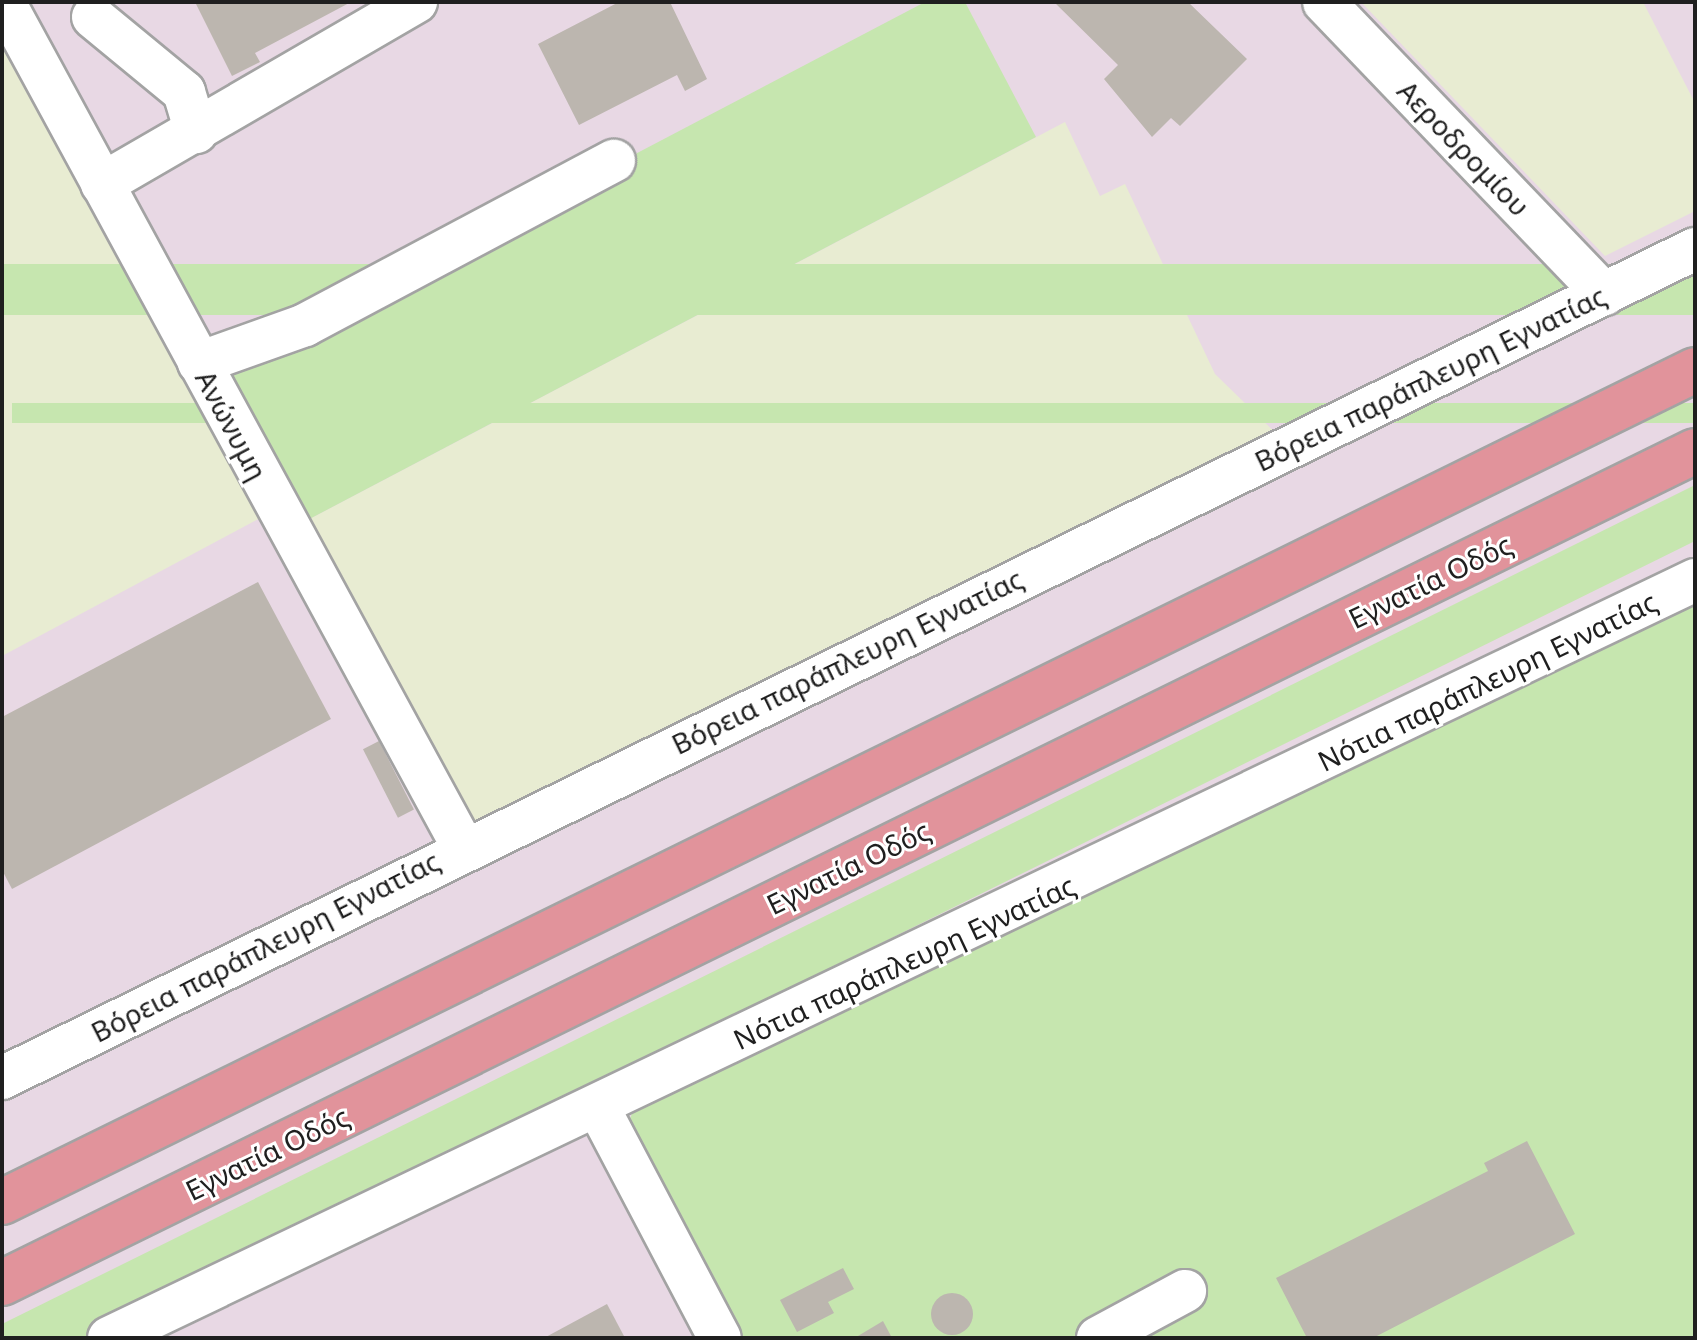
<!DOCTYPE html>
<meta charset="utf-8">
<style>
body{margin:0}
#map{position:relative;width:1697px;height:1340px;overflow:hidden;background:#efede6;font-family:"Noto Sans",sans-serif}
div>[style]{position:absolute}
.industrial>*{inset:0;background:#e8d8e4;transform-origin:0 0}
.farmland>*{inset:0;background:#e8ecd2}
.grass>*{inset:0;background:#c6e6af;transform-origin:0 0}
.building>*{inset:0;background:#bcb6af;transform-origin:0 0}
.round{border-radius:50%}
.roads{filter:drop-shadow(2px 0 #a3a3a3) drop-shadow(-2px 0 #a3a3a3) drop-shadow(0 2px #a3a3a3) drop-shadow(0 -2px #a3a3a3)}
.minor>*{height:42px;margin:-21px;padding:0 21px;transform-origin:21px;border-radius:21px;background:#fff}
.highway>*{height:44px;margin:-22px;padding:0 22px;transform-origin:22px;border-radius:22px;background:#e1939b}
span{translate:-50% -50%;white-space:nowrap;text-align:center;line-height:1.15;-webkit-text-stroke:6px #fff;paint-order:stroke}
.street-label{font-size:28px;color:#1f1f1f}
.frame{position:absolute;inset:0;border:4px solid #1f1f1f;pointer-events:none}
</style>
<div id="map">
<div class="industrial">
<i style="left:2px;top:2px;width:1693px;height:1336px"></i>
</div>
<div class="farmland">
<i style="clip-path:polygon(1361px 2px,1643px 2px,1695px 103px,1695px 211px,1605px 256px)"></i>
<i style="clip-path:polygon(2px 7px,264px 516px,2px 656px)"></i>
<i style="clip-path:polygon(1065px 122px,1100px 196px,1125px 184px,1215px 374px,1289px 446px,463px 847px,300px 524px)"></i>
</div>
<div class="grass">
<i style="clip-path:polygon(925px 2px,965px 2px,1036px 137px,300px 524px,220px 372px)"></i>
<i style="left:1695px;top:264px;width:51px;height:1887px;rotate:90deg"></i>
<i style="left:1695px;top:403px;width:20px;height:1683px;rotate:90deg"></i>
<i style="clip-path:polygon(1695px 485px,1695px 541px,82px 1338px,2px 1338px,2px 1324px)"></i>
<i style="clip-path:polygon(1695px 587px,1695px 1338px,740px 1338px,627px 1124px,638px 1102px)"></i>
</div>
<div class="building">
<i style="clip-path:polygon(195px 2px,351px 2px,255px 53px,260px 62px,232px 76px)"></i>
<i style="clip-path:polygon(619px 2px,670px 2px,707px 79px,685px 91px,677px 75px,579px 125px,538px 44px)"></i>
<i style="clip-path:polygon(1054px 2px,1188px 2px,1247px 59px,1180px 126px,1171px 118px,1152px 137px,1104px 79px,1118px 65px)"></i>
<i style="clip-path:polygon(258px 582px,331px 719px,12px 889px,2px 870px,2px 717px)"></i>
<i style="left:379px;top:741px;width:77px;height:18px;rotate:63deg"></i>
<i style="clip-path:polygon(1527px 1141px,1575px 1234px,1373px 1338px,1307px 1338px,1276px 1278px,1488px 1171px,1484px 1163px)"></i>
<i style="clip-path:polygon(843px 1268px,854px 1289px,828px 1302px,834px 1313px,797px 1332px,780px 1300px)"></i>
<i class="round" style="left:931px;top:1293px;width:42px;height:42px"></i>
<i style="clip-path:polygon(607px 1304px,625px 1338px,544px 1338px)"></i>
<i style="clip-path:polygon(883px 1321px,892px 1338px,859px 1338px,858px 1336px)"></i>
</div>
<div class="roads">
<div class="minor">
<i style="left:4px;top:2px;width:962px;rotate:61.49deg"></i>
<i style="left:1324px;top:2px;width:405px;rotate:46.2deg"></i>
<i style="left:93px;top:17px;width:118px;rotate:39.5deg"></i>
<i style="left:184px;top:92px;width:42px;rotate:73.3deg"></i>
<i style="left:102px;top:184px;width:363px;rotate:-30.1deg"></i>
<i style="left:199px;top:363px;width:113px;rotate:-19.7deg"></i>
<i style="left:305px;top:325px;width:350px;rotate:-28deg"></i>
<i style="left:2px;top:1078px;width:1885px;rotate:-26.09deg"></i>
<i style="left:598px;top:1107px;width:261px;rotate:62.2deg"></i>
<i style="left:109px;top:1338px;width:1758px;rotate:-25.54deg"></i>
<i style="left:1098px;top:1338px;width:99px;rotate:-28.4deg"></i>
</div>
<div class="highway">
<i style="left:2px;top:1202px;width:1886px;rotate:-26.17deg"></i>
<i style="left:2px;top:1283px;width:1886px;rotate:-26.17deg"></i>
</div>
</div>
<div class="street-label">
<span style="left:1464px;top:148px;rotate:46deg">Αεροδρομίου</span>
<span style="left:1430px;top:378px;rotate:-26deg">Βόρεια παράπλευρη Εγνατίας</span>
<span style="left:232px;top:425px;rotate:62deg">Ανώνυμη</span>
<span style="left:1430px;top:581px;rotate:-26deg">Εγνατία Οδός</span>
<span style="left:847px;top:661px;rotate:-26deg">Βόρεια παράπλευρη Εγνατίας</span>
<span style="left:1487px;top:681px;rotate:-26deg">Νότια παράπλευρη Εγνατίας</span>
<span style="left:848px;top:867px;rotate:-26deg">Εγνατία Οδός</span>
<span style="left:265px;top:946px;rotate:-27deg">Βόρεια παράπλευρη Εγνατίας</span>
<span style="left:904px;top:962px;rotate:-25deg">Νότια παράπλευρη Εγνατίας</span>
<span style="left:267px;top:1153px;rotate:-26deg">Εγνατία Οδός</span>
</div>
<div class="frame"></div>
</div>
